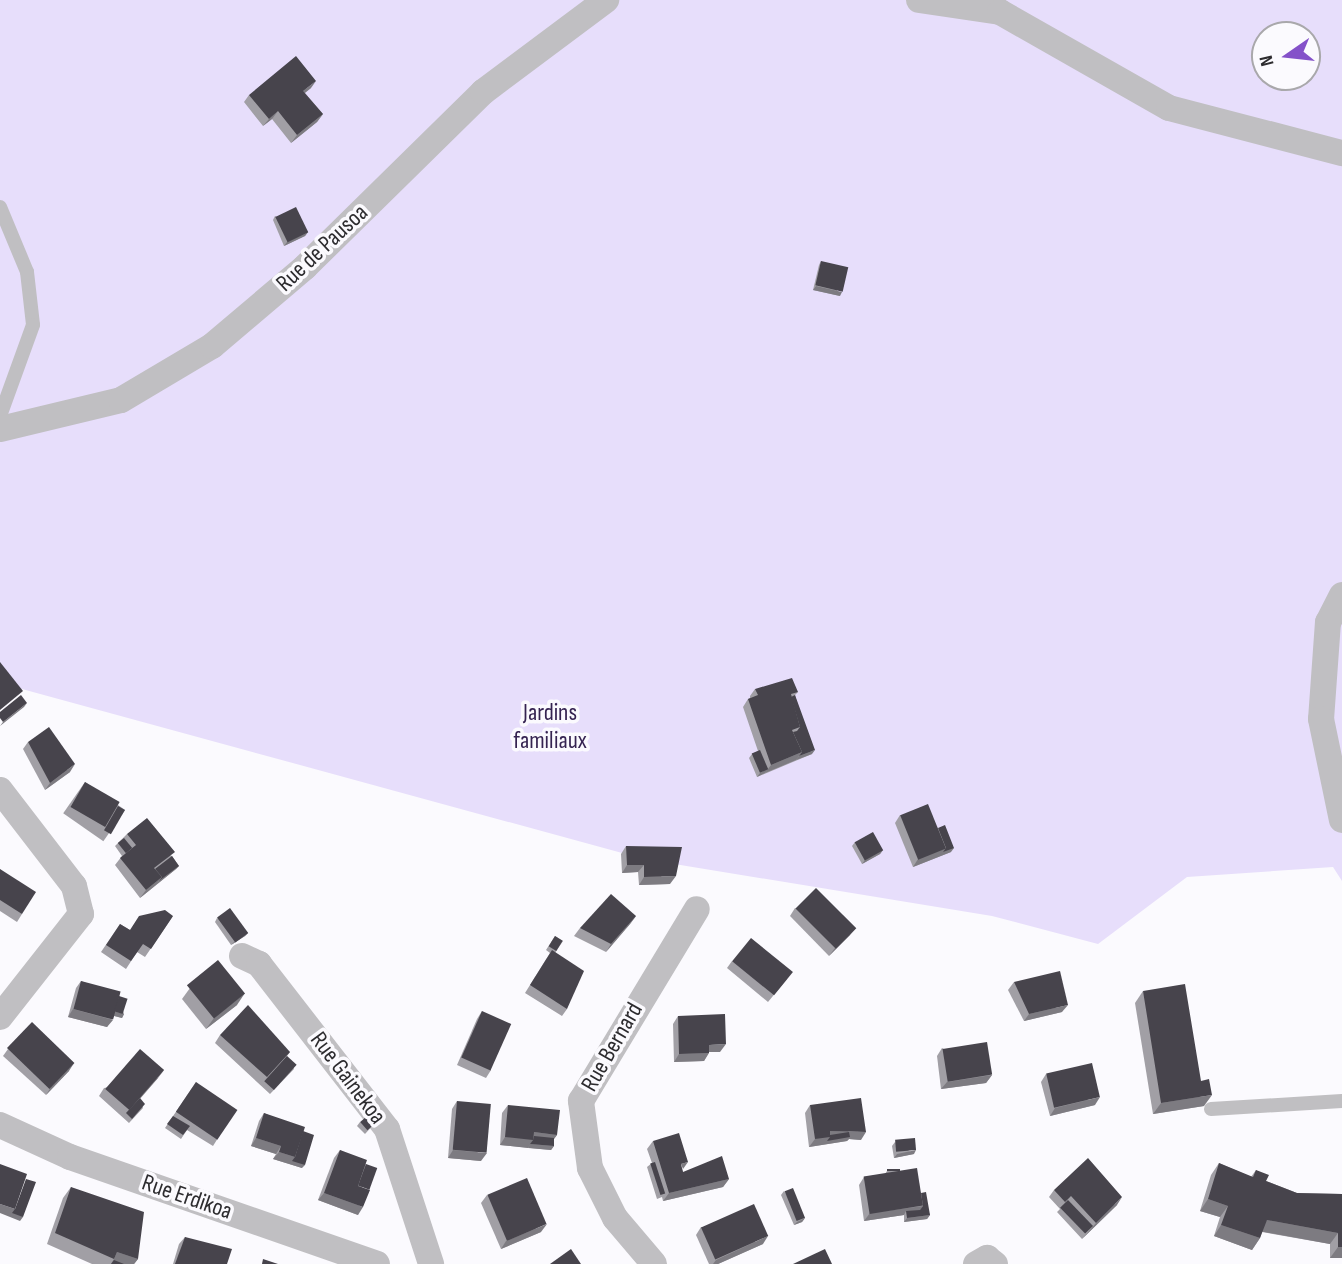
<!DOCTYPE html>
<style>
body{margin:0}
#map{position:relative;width:1342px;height:1264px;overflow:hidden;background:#fbfafe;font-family:"Sofia Sans Condensed",sans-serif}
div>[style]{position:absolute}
.green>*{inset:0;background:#e7defb}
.lane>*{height:14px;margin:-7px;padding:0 7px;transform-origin:7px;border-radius:7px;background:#c0bfc2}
.street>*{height:26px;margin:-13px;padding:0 13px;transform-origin:13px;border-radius:13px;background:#c0bfc2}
.wall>*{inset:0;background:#a19fa5;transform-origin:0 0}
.shaded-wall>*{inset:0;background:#7d7b81}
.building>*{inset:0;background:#47444c;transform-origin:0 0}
span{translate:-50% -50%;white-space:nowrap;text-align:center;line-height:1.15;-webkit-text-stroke:7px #fbfafe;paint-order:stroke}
.street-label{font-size:24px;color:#2d2c2f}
.park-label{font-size:24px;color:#352351}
.north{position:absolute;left:1251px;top:21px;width:70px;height:70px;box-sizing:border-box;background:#fbfafe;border:2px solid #a9a8ab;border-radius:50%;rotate:256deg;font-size:19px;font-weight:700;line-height:28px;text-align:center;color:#2d2c2f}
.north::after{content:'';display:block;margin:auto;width:24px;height:32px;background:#8451c9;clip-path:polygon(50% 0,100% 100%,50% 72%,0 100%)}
</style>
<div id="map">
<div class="green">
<i style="clip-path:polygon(evenodd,0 0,1342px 0,1342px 881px,1333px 867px,1187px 877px,1098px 944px,992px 916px,644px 859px,0 683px,0 0,1265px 35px,1307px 35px,1307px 77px,1265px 77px,1265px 35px)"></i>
</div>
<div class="lane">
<i style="left:0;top:207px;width:70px;rotate:67.4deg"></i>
<i style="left:27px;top:272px;width:53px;rotate:83.5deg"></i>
<i style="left:33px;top:325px;width:97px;rotate:109.9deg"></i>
<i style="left:1211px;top:1109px;width:131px;rotate:-3.5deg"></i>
</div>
<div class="street">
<i style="left:919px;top:0;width:82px;rotate:8.4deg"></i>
<i style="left:1000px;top:12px;width:194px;rotate:29.6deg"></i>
<i style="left:1169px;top:108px;width:179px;rotate:14.6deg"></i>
<i style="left:0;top:429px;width:124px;rotate:-13.5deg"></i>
<i style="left:121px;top:400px;width:106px;rotate:-30.7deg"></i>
<i style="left:212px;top:346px;width:122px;rotate:-40.3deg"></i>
<i style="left:305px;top:267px;width:250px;rotate:-44.5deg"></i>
<i style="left:483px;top:92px;width:154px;rotate:-36.8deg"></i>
<i style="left:1342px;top:595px;width:30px;rotate:117deg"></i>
<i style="left:1328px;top:622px;width:97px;rotate:94.1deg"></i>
<i style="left:1321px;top:719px;width:103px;rotate:78.3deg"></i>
<i style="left:0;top:790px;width:121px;rotate:52.4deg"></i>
<i style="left:74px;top:886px;width:29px;rotate:76deg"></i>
<i style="left:81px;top:914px;width:131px;rotate:128.2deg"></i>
<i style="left:242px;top:956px;width:19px;rotate:25deg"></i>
<i style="left:259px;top:964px;width:209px;rotate:52.2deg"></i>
<i style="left:387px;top:1129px;width:142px;rotate:71.9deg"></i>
<i style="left:0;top:1125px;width:77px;rotate:24.6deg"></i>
<i style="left:70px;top:1157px;width:325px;rotate:19.2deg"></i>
<i style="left:654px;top:1264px;width:60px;rotate:-130.3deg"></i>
<i style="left:615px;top:1218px;width:56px;rotate:-116.6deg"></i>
<i style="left:590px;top:1168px;width:68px;rotate:-97.7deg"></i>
<i style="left:581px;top:1101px;width:224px;rotate:-58.9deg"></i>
<i style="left:976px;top:1264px;width:13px;rotate:-29deg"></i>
<i style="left:987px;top:1258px;width:10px;rotate:37deg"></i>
</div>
<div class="wall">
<i style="clip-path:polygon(311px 88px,305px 93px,323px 114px,317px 122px,291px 143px,272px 119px,263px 126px,244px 102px,249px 95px)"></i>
<i style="clip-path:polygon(275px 216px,308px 232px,305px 236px,284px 246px,273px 220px)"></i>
<i style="clip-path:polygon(821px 261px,840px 296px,813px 290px,819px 265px)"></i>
<i style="clip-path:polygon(755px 689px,798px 692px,795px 695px,812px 754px,757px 777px,749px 758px,752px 754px,758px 751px,743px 707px,748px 699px,750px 698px,750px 696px)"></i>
<i style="clip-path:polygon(28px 742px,70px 772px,45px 790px,23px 749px)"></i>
<i style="left:85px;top:782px;width:49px;height:38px;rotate:35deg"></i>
<i style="clip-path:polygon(900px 815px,938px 828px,951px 852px,913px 867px,895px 823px)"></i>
<i style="clip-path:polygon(127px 834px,172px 856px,179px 866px,176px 869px,140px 898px,115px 865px,122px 856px,115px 846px)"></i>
<i style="clip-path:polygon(855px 842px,883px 850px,880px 854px,862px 864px,852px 846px)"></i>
<i style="clip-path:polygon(626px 846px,670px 884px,639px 885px,638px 872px,622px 873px,621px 854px)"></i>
<i style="clip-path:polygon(0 869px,22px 914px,17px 922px,0 911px)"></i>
<i style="clip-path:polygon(795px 908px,850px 935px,829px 956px,790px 916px)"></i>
<i style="clip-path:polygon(173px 916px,145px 957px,137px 952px,126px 969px,101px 952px,120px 924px,130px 930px)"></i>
<i style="clip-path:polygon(636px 916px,630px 924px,606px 952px,574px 936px,580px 928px)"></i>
<i style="clip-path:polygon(217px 918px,248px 933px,245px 936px,231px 945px,215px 922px)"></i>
<i style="clip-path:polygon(555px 936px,563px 941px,555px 953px,567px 1009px,562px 1016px,525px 993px,550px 953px,546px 950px)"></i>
<i style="clip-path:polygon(732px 961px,787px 979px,768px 1002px,727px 968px)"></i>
<i style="clip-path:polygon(81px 981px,119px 996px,124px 1014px,122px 1018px,114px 1016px,107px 1027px,68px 1017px,76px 988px)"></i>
<i style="clip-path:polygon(1014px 982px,1062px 1012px,1024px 1021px,1008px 990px)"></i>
<i style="clip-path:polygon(190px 988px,237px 1005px,206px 1029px,182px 999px)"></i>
<i style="clip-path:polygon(1143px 991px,1204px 1106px,1153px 1114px,1135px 1003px)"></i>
<i style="clip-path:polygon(482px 1011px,491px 1070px,486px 1078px,457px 1065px,477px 1019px)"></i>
<i style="clip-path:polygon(678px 1016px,720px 1052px,709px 1052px,704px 1061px,674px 1062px,673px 1024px)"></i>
<i style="clip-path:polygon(220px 1035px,290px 1052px,287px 1056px,294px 1069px,270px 1094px,215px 1043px)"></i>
<i style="clip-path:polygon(942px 1048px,992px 1075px,986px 1083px,941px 1089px,937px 1056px)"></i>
<i style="clip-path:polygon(8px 1049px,69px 1071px,46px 1095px,3px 1056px)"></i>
<i style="clip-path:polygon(1046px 1074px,1095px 1105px,1050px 1116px,1041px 1082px)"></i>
<i style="clip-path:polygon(158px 1078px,140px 1099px,143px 1108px,129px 1123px,99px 1096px,104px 1088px)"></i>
<i style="clip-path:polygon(196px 1082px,218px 1138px,213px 1146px,187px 1130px,181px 1139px,165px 1128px)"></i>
<i style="clip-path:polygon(457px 1101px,481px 1161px,448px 1158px,452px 1109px)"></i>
<i style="clip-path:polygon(508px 1105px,557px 1135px,554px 1138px,554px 1146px,551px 1150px,500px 1145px,502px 1113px)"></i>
<i style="clip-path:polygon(810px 1105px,861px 1140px,849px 1139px,847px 1141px,809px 1147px,805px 1113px)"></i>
<i style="clip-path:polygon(264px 1113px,303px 1131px,302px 1168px,273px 1159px,276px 1154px,251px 1146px,259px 1121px)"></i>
<i style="clip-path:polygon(360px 1122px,374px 1124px,365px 1134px,357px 1126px)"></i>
<i style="clip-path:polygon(653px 1141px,682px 1169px,683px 1172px,729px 1179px,723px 1187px,663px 1201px,662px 1197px,657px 1199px,647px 1167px,652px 1163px,647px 1149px)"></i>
<i style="clip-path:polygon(895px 1142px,914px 1154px,894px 1158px,892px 1146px)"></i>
<i style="clip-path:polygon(340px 1150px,366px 1164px,358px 1215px,318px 1200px,334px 1158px)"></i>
<i style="clip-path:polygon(1219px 1163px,1251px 1177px,1256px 1170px,1266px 1181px,1297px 1193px,1342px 1194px,1342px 1258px,1330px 1258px,1330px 1244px,1262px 1232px,1260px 1238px,1252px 1250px,1214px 1236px,1220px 1217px,1200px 1211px,1211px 1175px)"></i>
<i style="clip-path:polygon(887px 1171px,900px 1171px,921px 1193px,930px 1215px,927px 1219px,904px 1222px,904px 1215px,864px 1221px,859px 1185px,864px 1177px,885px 1174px)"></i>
<i style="clip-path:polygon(71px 1187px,138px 1259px,134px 1264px,92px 1264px,47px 1244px,63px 1198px)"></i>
<i style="clip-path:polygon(1054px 1190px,1117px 1205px,1082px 1239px,1057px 1212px,1060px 1209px,1049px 1197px)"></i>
<i style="clip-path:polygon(784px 1191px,805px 1218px,802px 1222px,794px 1225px,781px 1195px)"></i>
<i style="clip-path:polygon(487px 1195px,541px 1232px,501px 1249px,481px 1203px)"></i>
<i style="clip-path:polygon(701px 1227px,763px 1244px,718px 1264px,709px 1264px,696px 1235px)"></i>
<i style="clip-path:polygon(185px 1237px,227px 1264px,173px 1264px,179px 1244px)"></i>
</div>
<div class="shaded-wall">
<i style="clip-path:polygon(316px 81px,311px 88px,298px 98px,303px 91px)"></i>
<i style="clip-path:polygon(278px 111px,272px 119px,263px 126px,269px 119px)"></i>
<i style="clip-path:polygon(323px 114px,317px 122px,291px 143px,297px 135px)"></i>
<i style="clip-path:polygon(308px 232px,305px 236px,284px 246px,287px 242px)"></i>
<i style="clip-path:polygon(816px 286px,842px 292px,840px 296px,813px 290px)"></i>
<i style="clip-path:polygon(27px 703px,24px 707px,0 726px,3px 722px)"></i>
<i style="clip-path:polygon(815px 750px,812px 754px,796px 760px,799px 756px)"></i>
<i style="clip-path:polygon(802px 752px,796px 760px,765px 773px,771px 765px)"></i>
<i style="clip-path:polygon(75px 764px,70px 772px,45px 790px,50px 783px)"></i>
<i style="clip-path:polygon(768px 769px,765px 773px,757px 777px,760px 773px)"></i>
<i style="clip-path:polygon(946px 848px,954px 848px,951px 852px,913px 867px,918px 859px)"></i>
<i style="clip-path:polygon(883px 850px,880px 854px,862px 864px,865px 860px)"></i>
<i style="clip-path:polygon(627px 865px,644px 865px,638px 872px,622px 873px)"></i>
<i style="clip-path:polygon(179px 866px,176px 869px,156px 885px,159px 881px)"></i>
<i style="clip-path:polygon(676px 876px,670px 884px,639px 885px,644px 877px)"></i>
<i style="clip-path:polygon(162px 877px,156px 885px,140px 898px,146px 890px)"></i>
<i style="clip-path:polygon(636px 916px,630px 924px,606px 952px,611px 944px)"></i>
<i style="clip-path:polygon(856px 928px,850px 935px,829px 956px,835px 948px)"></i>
<i style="clip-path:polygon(248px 933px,245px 936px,231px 945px,234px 942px)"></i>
<i style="clip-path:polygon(245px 993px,237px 1005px,206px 1029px,214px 1018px)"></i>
<i style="clip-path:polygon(1068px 1005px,1062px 1012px,1024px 1021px,1029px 1014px)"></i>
<i style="clip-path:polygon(73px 1009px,113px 1020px,107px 1027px,68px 1017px)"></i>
<i style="clip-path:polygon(113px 1011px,124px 1014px,122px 1018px,111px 1015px)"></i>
<i style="clip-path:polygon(726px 1044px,720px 1052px,703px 1052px,709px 1045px)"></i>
<i style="clip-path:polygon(709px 1053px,704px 1061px,674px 1062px,679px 1054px)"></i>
<i style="clip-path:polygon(74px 1063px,69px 1071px,46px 1095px,51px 1087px)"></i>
<i style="clip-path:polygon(164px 1070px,158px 1078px,126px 1114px,129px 1110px)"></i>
<i style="clip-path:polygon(992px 1075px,986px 1083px,941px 1089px,947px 1082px)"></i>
<i style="clip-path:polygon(1212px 1095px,1204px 1106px,1153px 1114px,1161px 1103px)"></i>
<i style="clip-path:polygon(1100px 1097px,1095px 1105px,1050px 1116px,1055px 1108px)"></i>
<i style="clip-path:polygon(830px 1131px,866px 1132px,861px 1140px,849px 1139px,847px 1141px,809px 1147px,815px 1139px)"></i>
<i style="clip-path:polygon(534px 1132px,557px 1135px,552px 1142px,533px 1140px,528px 1148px,500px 1145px,505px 1137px)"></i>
<i style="clip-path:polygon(256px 1138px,281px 1146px,276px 1154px,251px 1146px)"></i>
<i style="clip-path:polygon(530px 1144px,554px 1146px,551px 1150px,528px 1148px)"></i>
<i style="clip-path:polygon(453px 1150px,487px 1153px,481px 1161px,448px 1158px)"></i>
<i style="clip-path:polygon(916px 1150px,914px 1154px,894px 1158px,897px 1154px)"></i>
<i style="clip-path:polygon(279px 1152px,295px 1157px,305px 1165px,302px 1168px,273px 1159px)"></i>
<i style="clip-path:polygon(688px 1162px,683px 1169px,681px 1164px)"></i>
<i style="clip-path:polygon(729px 1179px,723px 1187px,663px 1201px,669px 1193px)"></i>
<i style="clip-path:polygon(324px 1193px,363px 1207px,358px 1215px,318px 1200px)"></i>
<i style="clip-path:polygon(1122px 1197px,1117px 1205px,1082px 1239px,1096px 1223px)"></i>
<i style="clip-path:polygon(1208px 1199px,1228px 1206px,1220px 1217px,1200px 1211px)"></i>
<i style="clip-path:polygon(0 1204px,15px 1209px,23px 1217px,20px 1221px,0 1213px)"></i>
<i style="clip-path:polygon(923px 1206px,918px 1213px,906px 1211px,904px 1215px,864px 1221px,870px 1213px)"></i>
<i style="clip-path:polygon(930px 1215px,927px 1219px,904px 1222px,907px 1218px)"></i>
<i style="clip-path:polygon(805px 1218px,802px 1222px,794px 1225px,797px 1222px)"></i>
<i style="clip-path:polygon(1267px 1220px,1338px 1233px,1330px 1244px,1259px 1231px)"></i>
<i style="clip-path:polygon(547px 1224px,541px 1232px,501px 1249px,506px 1241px)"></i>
<i style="clip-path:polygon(1221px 1225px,1260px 1238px,1252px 1250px,1214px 1236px)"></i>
<i style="clip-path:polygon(768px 1236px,763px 1244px,718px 1264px,713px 1264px,716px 1260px)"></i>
<i style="clip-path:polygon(1338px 1247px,1342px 1247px,1342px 1258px,1330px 1258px)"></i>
<i style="clip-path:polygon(117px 1252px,138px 1259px,134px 1264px,111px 1264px,114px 1259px)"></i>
</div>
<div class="building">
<i style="clip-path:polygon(296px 56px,316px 81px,303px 91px,323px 114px,297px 135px,278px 111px,269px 119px,249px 95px)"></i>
<i style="left:296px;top:207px;width:28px;height:23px;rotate:64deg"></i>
<i style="left:821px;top:261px;width:28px;height:25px;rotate:13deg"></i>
<i style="clip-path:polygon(0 662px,23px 691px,0 710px)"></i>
<i style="clip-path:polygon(792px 678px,798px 692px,791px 694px,800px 727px,792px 730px,802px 752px,771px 765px,748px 699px,758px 695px,755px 689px)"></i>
<i style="clip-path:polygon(21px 695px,27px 703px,3px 722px,0 718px,0 712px)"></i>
<i style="clip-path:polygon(795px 695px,815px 750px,799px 756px,802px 752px,793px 732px,797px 731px,800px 727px,791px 697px)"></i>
<i style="clip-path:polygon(49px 727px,75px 764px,50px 783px,28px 742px)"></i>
<i style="left:760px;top:750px;width:21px;height:9px;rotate:67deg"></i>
<i style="left:85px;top:782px;width:40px;height:29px;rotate:30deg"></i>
<i style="left:928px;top:804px;width:48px;height:30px;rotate:68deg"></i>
<i style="left:118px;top:806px;width:8px;height:28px;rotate:30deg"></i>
<i style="clip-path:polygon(147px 818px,175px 852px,154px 868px,162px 877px,146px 890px,120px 858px,136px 845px,127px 834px)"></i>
<i style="clip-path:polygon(945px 825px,954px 848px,943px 852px,946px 848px,938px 828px)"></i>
<i style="left:873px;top:832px;width:21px;height:21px;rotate:61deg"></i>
<i style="left:124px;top:838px;width:13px;height:8px;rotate:51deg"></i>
<i style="clip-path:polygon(626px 846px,682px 847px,676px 876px,644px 877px,644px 865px,627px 865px)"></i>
<i style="clip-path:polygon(172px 856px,179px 866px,159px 881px,162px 877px,155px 869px)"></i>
<i style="clip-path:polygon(0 869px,36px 892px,22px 914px,0 900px)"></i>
<i style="left:816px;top:888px;width:57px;height:29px;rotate:45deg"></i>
<i style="clip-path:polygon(611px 894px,636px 916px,611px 944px,580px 928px)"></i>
<i style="left:230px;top:908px;width:31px;height:16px;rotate:54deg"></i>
<i style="clip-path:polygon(165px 910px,173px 916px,151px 949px,143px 944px,131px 961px,106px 945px,120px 924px,130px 930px,139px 916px)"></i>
<i style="left:555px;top:936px;width:9px;height:12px;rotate:32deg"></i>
<i style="left:751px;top:938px;width:54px;height:30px;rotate:39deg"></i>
<i style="clip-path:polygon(552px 950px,584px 971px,567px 1009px,530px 985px)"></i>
<i style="left:218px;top:960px;width:43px;height:40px;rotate:51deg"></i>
<i style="clip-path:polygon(1060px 971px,1068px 1005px,1029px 1014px,1014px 982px)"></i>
<i style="left:81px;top:981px;width:41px;height:29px;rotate:15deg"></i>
<i style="clip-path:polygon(1185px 984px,1201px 1081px,1209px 1079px,1212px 1095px,1161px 1103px,1143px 991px)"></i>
<i style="left:119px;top:996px;width:9px;height:16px;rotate:18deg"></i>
<i style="clip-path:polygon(248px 1005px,290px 1052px,267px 1077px,220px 1035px)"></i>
<i style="left:482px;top:1011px;width:32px;height:51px;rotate:24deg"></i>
<i style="clip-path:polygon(725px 1014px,726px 1044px,709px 1045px,709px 1053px,679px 1054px,678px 1016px)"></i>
<i style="left:32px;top:1022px;width:59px;height:36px;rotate:44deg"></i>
<i style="left:987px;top:1042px;width:33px;height:45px;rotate:81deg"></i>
<i style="left:140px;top:1049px;width:32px;height:53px;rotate:41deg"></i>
<i style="left:287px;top:1056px;width:13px;height:34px;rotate:42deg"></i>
<i style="left:1092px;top:1063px;width:35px;height:47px;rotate:77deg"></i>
<i style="left:196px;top:1082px;width:50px;height:36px;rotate:34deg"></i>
<i style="clip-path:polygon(140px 1098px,145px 1104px,132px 1119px,126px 1113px)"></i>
<i style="clip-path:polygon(861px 1098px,866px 1132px,830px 1131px,830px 1137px,815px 1139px,810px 1105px)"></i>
<i style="left:457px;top:1101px;width:34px;height:49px;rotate:5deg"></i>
<i style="clip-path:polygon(508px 1105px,560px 1110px,557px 1135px,534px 1132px,533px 1140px,505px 1137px)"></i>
<i style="clip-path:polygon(264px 1113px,305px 1127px,295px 1157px,279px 1152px,281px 1146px,256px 1138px)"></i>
<i style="clip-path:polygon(173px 1116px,190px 1126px,183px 1135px,167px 1124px)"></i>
<i style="left:367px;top:1116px;width:11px;height:9px;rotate:49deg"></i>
<i style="clip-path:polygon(303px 1131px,314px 1135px,305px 1165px,292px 1161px,295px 1157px)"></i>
<i style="clip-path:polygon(849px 1132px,850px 1137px,827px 1141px,830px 1137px,830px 1135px)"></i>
<i style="clip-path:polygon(679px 1133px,688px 1162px,681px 1164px,683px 1172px,722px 1156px,729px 1179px,669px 1193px,653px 1141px)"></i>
<i style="clip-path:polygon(534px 1136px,554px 1138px,554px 1146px,530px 1144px,533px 1140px)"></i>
<i style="left:915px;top:1138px;width:12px;height:20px;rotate:85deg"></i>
<i style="clip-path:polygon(340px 1150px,367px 1160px,358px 1186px,370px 1190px,363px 1207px,324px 1193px)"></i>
<i style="clip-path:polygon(1088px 1158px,1122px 1197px,1096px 1223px,1071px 1196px,1065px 1202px,1054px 1190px)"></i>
<i style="left:655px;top:1162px;width:33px;height:5px;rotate:72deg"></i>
<i style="clip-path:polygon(1219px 1163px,1253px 1177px,1256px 1170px,1269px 1175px,1266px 1181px,1297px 1193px,1342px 1194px,1342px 1247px,1338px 1247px,1338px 1233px,1267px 1220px,1260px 1238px,1221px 1225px,1228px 1206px,1208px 1199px)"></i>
<i style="clip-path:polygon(0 1164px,27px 1174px,15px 1209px,0 1204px)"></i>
<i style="left:366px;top:1164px;width:12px;height:23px;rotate:20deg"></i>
<i style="left:917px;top:1168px;width:38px;height:54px;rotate:81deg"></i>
<i style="left:900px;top:1169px;width:2px;height:13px;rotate:90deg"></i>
<i style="left:527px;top:1178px;width:50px;height:43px;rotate:67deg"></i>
<i style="clip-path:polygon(26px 1179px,36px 1182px,23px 1217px,12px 1213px,15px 1209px)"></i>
<i style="clip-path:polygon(71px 1187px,144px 1212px,138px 1259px,117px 1252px,114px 1259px,55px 1233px)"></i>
<i style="left:793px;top:1188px;width:32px;height:9px;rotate:68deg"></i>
<i style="clip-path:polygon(926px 1192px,930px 1215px,907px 1218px,906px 1211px,920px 1210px,923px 1206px,921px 1193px)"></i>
<i style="left:1068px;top:1200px;width:36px;height:11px;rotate:46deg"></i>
<i style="left:754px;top:1204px;width:35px;height:58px;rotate:66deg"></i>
<i style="clip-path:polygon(185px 1237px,232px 1249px,227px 1264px,175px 1264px)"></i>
<i style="clip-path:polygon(571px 1249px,581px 1264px,550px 1264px)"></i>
<i style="clip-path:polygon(825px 1249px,832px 1264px,793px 1264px)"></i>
<i style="clip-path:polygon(263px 1259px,278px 1264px,262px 1264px)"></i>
<i style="clip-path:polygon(114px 1260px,124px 1264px,111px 1264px)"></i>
</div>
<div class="street-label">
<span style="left:322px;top:248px;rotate:-43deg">Rue de Pausoa</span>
<span style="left:612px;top:1047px;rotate:-60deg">Rue Bernard</span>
<span style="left:348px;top:1078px;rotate:53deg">Rue Gainekoa</span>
<span style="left:187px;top:1197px;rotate:19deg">Rue Erdikoa</span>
</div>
<div class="park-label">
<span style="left:550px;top:727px">Jardins<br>familiaux</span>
</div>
<div class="north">N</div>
</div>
